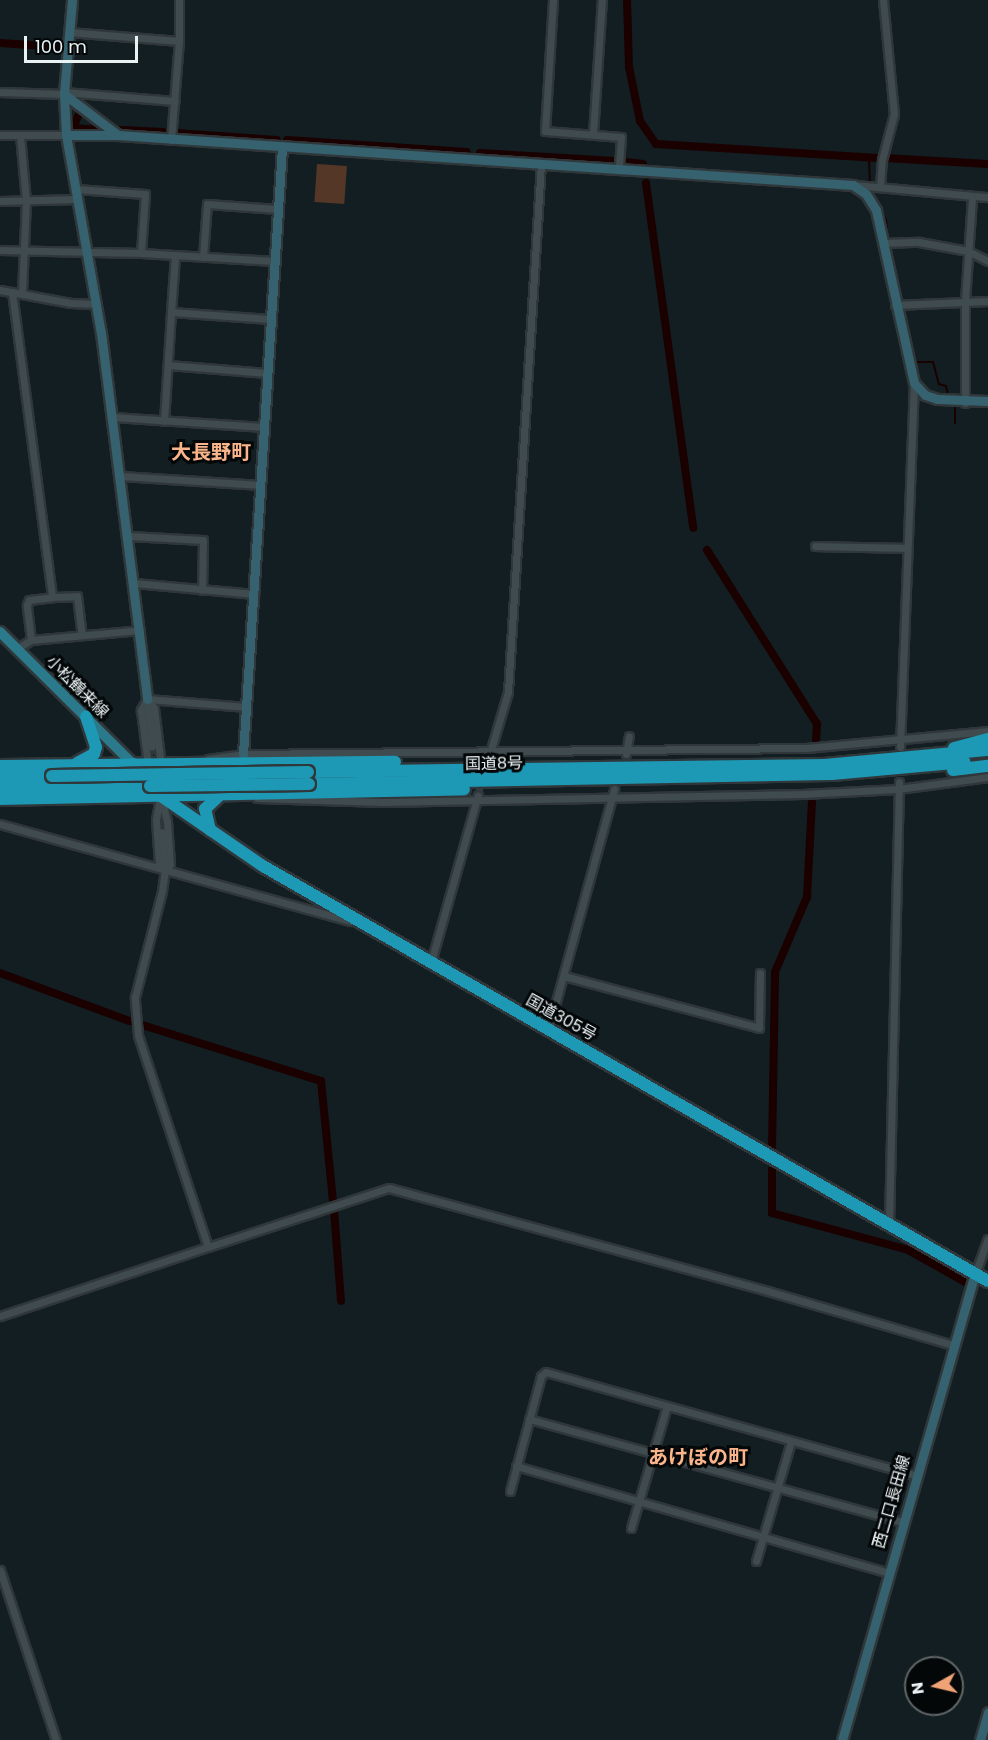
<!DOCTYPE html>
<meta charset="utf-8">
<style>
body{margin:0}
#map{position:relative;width:988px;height:1740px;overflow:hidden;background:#121e21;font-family:Poppins,"Noto Sans JP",sans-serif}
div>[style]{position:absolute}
.green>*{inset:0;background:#543726;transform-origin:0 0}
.stream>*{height:2px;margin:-1px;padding:0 1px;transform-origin:1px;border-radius:1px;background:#1a0100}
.canal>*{height:8px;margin:-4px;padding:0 4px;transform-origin:4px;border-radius:4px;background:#1a0100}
.street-tunnel>*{height:7px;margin-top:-3.5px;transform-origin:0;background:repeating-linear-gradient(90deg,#323e41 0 7px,transparent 0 10.5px)}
.roads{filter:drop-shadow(2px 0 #30373a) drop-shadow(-2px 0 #30373a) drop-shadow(0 2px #30373a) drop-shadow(0 -2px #30373a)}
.street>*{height:7px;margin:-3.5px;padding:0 3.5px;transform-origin:3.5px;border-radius:3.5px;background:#3f4b4f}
.secondary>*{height:9px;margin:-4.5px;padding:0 4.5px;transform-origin:4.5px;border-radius:4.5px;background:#35626e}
.primary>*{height:10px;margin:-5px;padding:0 5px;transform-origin:5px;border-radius:5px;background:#2b7a8c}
.highway>*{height:12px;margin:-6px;padding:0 6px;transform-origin:6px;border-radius:6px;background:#1e99b5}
.bridges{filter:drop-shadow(2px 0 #30373a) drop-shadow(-2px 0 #30373a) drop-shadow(0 2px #30373a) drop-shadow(0 -2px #30373a)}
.highway-bridge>*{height:12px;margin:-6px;padding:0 6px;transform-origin:6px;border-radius:6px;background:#1e99b5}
span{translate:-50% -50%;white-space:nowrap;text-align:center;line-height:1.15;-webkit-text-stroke:6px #040708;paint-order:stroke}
.street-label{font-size:16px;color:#eaf2f4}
.quarter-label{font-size:20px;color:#fcb58b;font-weight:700}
.north{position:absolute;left:904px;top:1656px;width:60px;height:60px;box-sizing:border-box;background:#040708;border:2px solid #606566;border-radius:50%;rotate:262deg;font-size:16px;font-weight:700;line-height:24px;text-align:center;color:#eaf2f4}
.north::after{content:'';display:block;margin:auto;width:21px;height:27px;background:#efa376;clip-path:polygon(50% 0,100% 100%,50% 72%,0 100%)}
.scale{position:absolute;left:24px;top:36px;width:114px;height:27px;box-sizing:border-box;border:3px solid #eaf2f4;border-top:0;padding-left:8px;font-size:18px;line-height:21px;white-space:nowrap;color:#eaf2f4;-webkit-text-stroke:4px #040708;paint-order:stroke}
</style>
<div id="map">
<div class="green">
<i style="left:317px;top:164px;width:30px;height:38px;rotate:4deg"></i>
</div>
<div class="stream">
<i style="left:869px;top:158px;width:23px;rotate:88deg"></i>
<i style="left:876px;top:198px;width:24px;rotate:66deg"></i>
<i style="left:886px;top:220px;width:19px;rotate:84deg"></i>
<i style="left:890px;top:250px;width:9px;rotate:84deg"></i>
<i style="left:913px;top:362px;width:20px"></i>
<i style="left:933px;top:362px;width:23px;rotate:75deg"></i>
<i style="left:939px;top:384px;width:7px;rotate:16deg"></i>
<i style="left:946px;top:386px;width:9px;rotate:77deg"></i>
<i style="left:955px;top:408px;width:15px;rotate:90deg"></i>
</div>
<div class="canal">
<i style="left:627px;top:0;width:67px;rotate:88.3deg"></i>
<i style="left:629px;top:67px;width:55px;rotate:78.5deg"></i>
<i style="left:640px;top:121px;width:28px;rotate:55deg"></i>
<i style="left:656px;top:144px;width:222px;rotate:3.6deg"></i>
<i style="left:0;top:43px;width:62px;rotate:3.7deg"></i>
<i style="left:78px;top:116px;width:13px;rotate:113deg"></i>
<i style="left:73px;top:128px;width:27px;rotate:4deg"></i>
<i style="left:120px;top:130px;width:43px;rotate:2.7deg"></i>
<i style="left:176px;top:133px;width:101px;rotate:4deg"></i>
<i style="left:287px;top:140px;width:180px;rotate:3.8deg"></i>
<i style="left:480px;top:153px;width:135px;rotate:3.4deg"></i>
<i style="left:885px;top:158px;width:103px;rotate:3.3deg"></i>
<i style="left:626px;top:162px;width:17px;rotate:7deg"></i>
<i style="left:646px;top:183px;width:348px;rotate:82.2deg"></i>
<i style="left:707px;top:550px;width:206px;rotate:57.7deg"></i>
<i style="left:817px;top:724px;width:19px;rotate:93deg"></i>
<i style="left:0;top:973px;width:138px;rotate:20.4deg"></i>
<i style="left:139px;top:1024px;width:191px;rotate:17.4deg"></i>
<i style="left:321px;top:1081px;width:122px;rotate:84.3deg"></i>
<i style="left:772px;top:1149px;width:177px;rotate:-89deg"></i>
<i style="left:775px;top:972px;width:82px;rotate:-66.9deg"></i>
<i style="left:807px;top:897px;width:95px;rotate:-87deg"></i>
<i style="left:772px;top:1170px;width:43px;rotate:90deg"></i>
<i style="left:772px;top:1213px;width:141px;rotate:15.2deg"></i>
<i style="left:908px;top:1250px;width:65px;rotate:29.3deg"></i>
<i style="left:334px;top:1210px;width:91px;rotate:85.6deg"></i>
</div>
<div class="street-tunnel">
<i style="left:152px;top:747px;width:19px;rotate:81deg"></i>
<i style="left:478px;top:795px;width:41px;rotate:-74.2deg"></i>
<i style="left:159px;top:806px;width:26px;rotate:83deg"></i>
</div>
<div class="roads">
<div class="street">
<i style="left:553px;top:0;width:131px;rotate:93.5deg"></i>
<i style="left:545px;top:131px;width:76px;rotate:4.5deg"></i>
<i style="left:621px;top:137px;width:32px;rotate:94deg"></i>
<i style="left:69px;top:32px;width:110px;rotate:4.7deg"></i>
<i style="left:0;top:92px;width:64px;rotate:1.8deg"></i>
<i style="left:64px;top:92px;width:111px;rotate:4.6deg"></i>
<i style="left:593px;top:134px;width:134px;rotate:-86.2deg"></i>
<i style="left:0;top:135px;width:66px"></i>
<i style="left:20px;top:135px;width:66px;rotate:84.8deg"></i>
<i style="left:26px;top:201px;width:93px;rotate:92.5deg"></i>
<i style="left:171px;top:140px;width:99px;rotate:-85.4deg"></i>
<i style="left:179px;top:41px;width:41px;rotate:-90deg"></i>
<i style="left:855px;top:185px;width:134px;rotate:5.2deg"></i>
<i style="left:880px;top:187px;width:27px;rotate:-86deg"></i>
<i style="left:882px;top:160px;width:48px;rotate:-75.4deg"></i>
<i style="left:894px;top:114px;width:115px;rotate:-95.5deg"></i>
<i style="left:76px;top:189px;width:69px;rotate:4.1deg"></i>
<i style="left:145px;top:194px;width:59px;rotate:93.9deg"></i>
<i style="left:0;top:201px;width:78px;rotate:-1.5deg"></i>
<i style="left:883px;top:243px;width:36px;rotate:-2deg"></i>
<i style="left:919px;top:242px;width:50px;rotate:10.4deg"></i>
<i style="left:968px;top:251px;width:22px;rotate:27deg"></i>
<i style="left:0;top:250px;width:141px;rotate:1.2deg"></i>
<i style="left:141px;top:253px;width:133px;rotate:3.4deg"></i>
<i style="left:203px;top:257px;width:53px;rotate:-85.7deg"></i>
<i style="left:207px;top:204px;width:70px;rotate:4.1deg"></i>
<i style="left:0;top:290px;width:72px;rotate:10.4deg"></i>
<i style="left:71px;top:303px;width:26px;rotate:2deg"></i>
<i style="left:12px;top:292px;width:308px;rotate:82.5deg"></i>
<i style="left:52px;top:597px;width:25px;rotate:-2deg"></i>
<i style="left:77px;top:596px;width:38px;rotate:83deg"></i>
<i style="left:895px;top:305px;width:93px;rotate:-2.5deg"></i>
<i style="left:171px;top:312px;width:56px;rotate:-85.9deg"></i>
<i style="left:168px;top:365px;width:99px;rotate:4.6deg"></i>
<i style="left:965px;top:403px;width:102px;rotate:-90deg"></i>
<i style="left:965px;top:301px;width:104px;rotate:-86.1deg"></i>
<i style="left:113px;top:417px;width:151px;rotate:3.8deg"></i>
<i style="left:164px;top:421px;width:109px;rotate:-86.3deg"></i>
<i style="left:171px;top:312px;width:99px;rotate:4deg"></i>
<i style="left:121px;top:476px;width:140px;rotate:3.7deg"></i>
<i style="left:129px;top:536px;width:74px;rotate:3.1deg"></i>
<i style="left:203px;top:540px;width:50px;rotate:91.1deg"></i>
<i style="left:815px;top:546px;width:92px;rotate:1.2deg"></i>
<i style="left:134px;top:583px;width:121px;rotate:5.2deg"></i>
<i style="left:31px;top:640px;width:35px;rotate:-97deg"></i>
<i style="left:27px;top:605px;width:5px;rotate:-68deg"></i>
<i style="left:29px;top:600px;width:23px;rotate:-7deg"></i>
<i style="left:18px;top:648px;width:15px;rotate:-32deg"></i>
<i style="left:31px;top:640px;width:109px;rotate:-5.2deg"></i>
<i style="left:147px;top:699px;width:13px;rotate:119deg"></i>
<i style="left:141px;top:710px;width:56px;rotate:82.9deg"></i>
<i style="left:147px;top:699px;width:11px;rotate:52deg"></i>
<i style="left:154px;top:708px;width:57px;rotate:83deg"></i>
<i style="left:147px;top:699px;width:100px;rotate:4.6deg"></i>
<i style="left:147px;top:701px;width:46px;rotate:83.8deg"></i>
<i style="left:900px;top:747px;width:364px;rotate:-87.8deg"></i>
<i style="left:626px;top:754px;width:18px;rotate:-81deg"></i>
<i style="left:489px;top:756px;width:67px;rotate:-73.5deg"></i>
<i style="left:508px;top:692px;width:530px;rotate:-86.43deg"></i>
<i style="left:208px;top:759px;width:35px;rotate:-8deg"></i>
<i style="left:243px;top:754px;width:563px;rotate:-0.61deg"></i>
<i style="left:806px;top:748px;width:183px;rotate:-5.3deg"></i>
<i style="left:161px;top:796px;width:26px;rotate:77deg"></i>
<i style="left:167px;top:821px;width:43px;rotate:86deg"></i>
<i style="left:170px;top:864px;width:8px;rotate:130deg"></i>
<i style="left:160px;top:797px;width:23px;rotate:100deg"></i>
<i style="left:156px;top:820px;width:44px;rotate:86.1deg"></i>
<i style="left:159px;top:864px;width:6px;rotate:45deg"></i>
<i style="left:257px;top:798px;width:125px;rotate:1.8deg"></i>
<i style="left:382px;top:802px;width:421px;rotate:-1.1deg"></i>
<i style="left:803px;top:794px;width:95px;rotate:-3deg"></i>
<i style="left:898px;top:789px;width:91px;rotate:-7.6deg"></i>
<i style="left:0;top:824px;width:363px;rotate:15.5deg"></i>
<i style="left:431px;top:962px;width:173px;rotate:-74.3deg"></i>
<i style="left:564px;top:976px;width:202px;rotate:14.9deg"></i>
<i style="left:759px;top:1028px;width:55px;rotate:-89deg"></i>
<i style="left:548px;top:1031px;width:251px;rotate:-74.7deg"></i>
<i style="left:889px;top:1224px;width:442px;rotate:-88.7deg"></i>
<i style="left:208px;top:1247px;width:190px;rotate:-18.1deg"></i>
<i style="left:389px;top:1188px;width:393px;rotate:15.2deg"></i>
<i style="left:768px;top:1291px;width:193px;rotate:16.3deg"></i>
<i style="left:975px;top:1274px;width:37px;rotate:-70deg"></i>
<i style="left:0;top:1316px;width:219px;rotate:-18.4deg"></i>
<i style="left:208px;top:1247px;width:223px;rotate:-108.3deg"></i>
<i style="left:138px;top:1035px;width:38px;rotate:-95deg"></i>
<i style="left:135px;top:997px;width:109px;rotate:-75.7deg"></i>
<i style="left:162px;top:891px;width:21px;rotate:-82deg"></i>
<i style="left:165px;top:870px;width:38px;rotate:-95deg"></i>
<i style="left:529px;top:1419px;width:387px;rotate:15.4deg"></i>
<i style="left:516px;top:1466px;width:387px;rotate:16deg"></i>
<i style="left:510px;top:1491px;width:119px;rotate:-74.9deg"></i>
<i style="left:541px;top:1376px;width:6px;rotate:-39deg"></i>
<i style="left:546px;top:1372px;width:384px;rotate:15.6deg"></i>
<i style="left:631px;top:1528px;width:127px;rotate:-73.6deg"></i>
<i style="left:756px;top:1561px;width:125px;rotate:-73.7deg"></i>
<i style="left:0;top:1570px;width:179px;rotate:71.8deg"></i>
</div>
<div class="secondary">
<i style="left:72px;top:0;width:94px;rotate:94.9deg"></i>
<i style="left:64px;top:94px;width:41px;rotate:87.2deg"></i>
<i style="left:66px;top:135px;width:201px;rotate:80deg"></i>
<i style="left:101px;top:333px;width:369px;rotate:82.8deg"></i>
<i style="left:64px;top:94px;width:68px;rotate:37.2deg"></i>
<i style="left:66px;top:135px;width:52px"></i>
<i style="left:118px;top:135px;width:737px;rotate:3.89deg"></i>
<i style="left:853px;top:185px;width:16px;rotate:35deg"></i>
<i style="left:866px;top:194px;width:19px;rotate:58deg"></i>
<i style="left:876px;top:210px;width:177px;rotate:77.6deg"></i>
<i style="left:914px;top:383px;width:16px;rotate:47deg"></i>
<i style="left:925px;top:395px;width:13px;rotate:18deg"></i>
<i style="left:937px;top:399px;width:51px;rotate:2.2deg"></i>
<i style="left:243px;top:754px;width:608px;rotate:-86.32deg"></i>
<i style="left:842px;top:1740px;width:485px;rotate:-74.1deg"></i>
<i style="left:980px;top:1740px;width:29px;rotate:-74deg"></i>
</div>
<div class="primary">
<i style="left:0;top:632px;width:187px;rotate:44.8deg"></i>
</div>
<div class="highway">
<i style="left:954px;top:748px;width:35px;rotate:-15deg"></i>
<i style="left:77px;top:763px;width:19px;rotate:-28deg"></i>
<i style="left:94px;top:754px;width:7px;rotate:-74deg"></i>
<i style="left:96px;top:747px;width:32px;rotate:-108deg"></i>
<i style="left:133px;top:764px;width:43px;rotate:48.8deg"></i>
<i style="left:161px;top:796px;width:124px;rotate:34.5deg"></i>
<i style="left:263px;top:866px;width:835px;rotate:29.79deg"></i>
<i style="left:0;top:766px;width:395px;rotate:-0.6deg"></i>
<i style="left:953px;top:770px;width:35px;rotate:-7deg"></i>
<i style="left:308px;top:772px;width:517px;rotate:-0.78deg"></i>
<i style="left:825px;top:765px;width:164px;rotate:-5.3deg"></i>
<i style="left:0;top:777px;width:52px;rotate:-1.1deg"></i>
<i style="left:309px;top:784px;width:523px;rotate:-1.1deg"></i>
<i style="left:832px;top:774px;width:133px;rotate:-5.2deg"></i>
<i style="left:0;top:788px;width:150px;rotate:-0.8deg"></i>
<i style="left:0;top:799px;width:464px;rotate:-1.2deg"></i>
<i style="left:210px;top:830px;width:22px;rotate:-103deg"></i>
<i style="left:205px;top:809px;width:18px;rotate:-43deg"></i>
</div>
</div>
<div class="bridges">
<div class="highway-bridge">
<i style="left:52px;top:776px;width:256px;rotate:-0.9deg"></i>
<i style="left:150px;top:786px;width:159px;rotate:-0.7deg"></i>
</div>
</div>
<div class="street-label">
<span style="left:77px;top:687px;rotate:45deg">小松鶴来線</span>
<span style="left:494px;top:764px;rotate:-1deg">国道8号</span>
<span style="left:561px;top:1018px;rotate:29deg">国道305号</span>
<span style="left:892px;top:1502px;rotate:-74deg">西二口長田線</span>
</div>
<div class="quarter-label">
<span style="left:211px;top:452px">大長野町</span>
<span style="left:698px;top:1457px">あけぼの町</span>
</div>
<div class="north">N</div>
<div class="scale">100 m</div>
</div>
